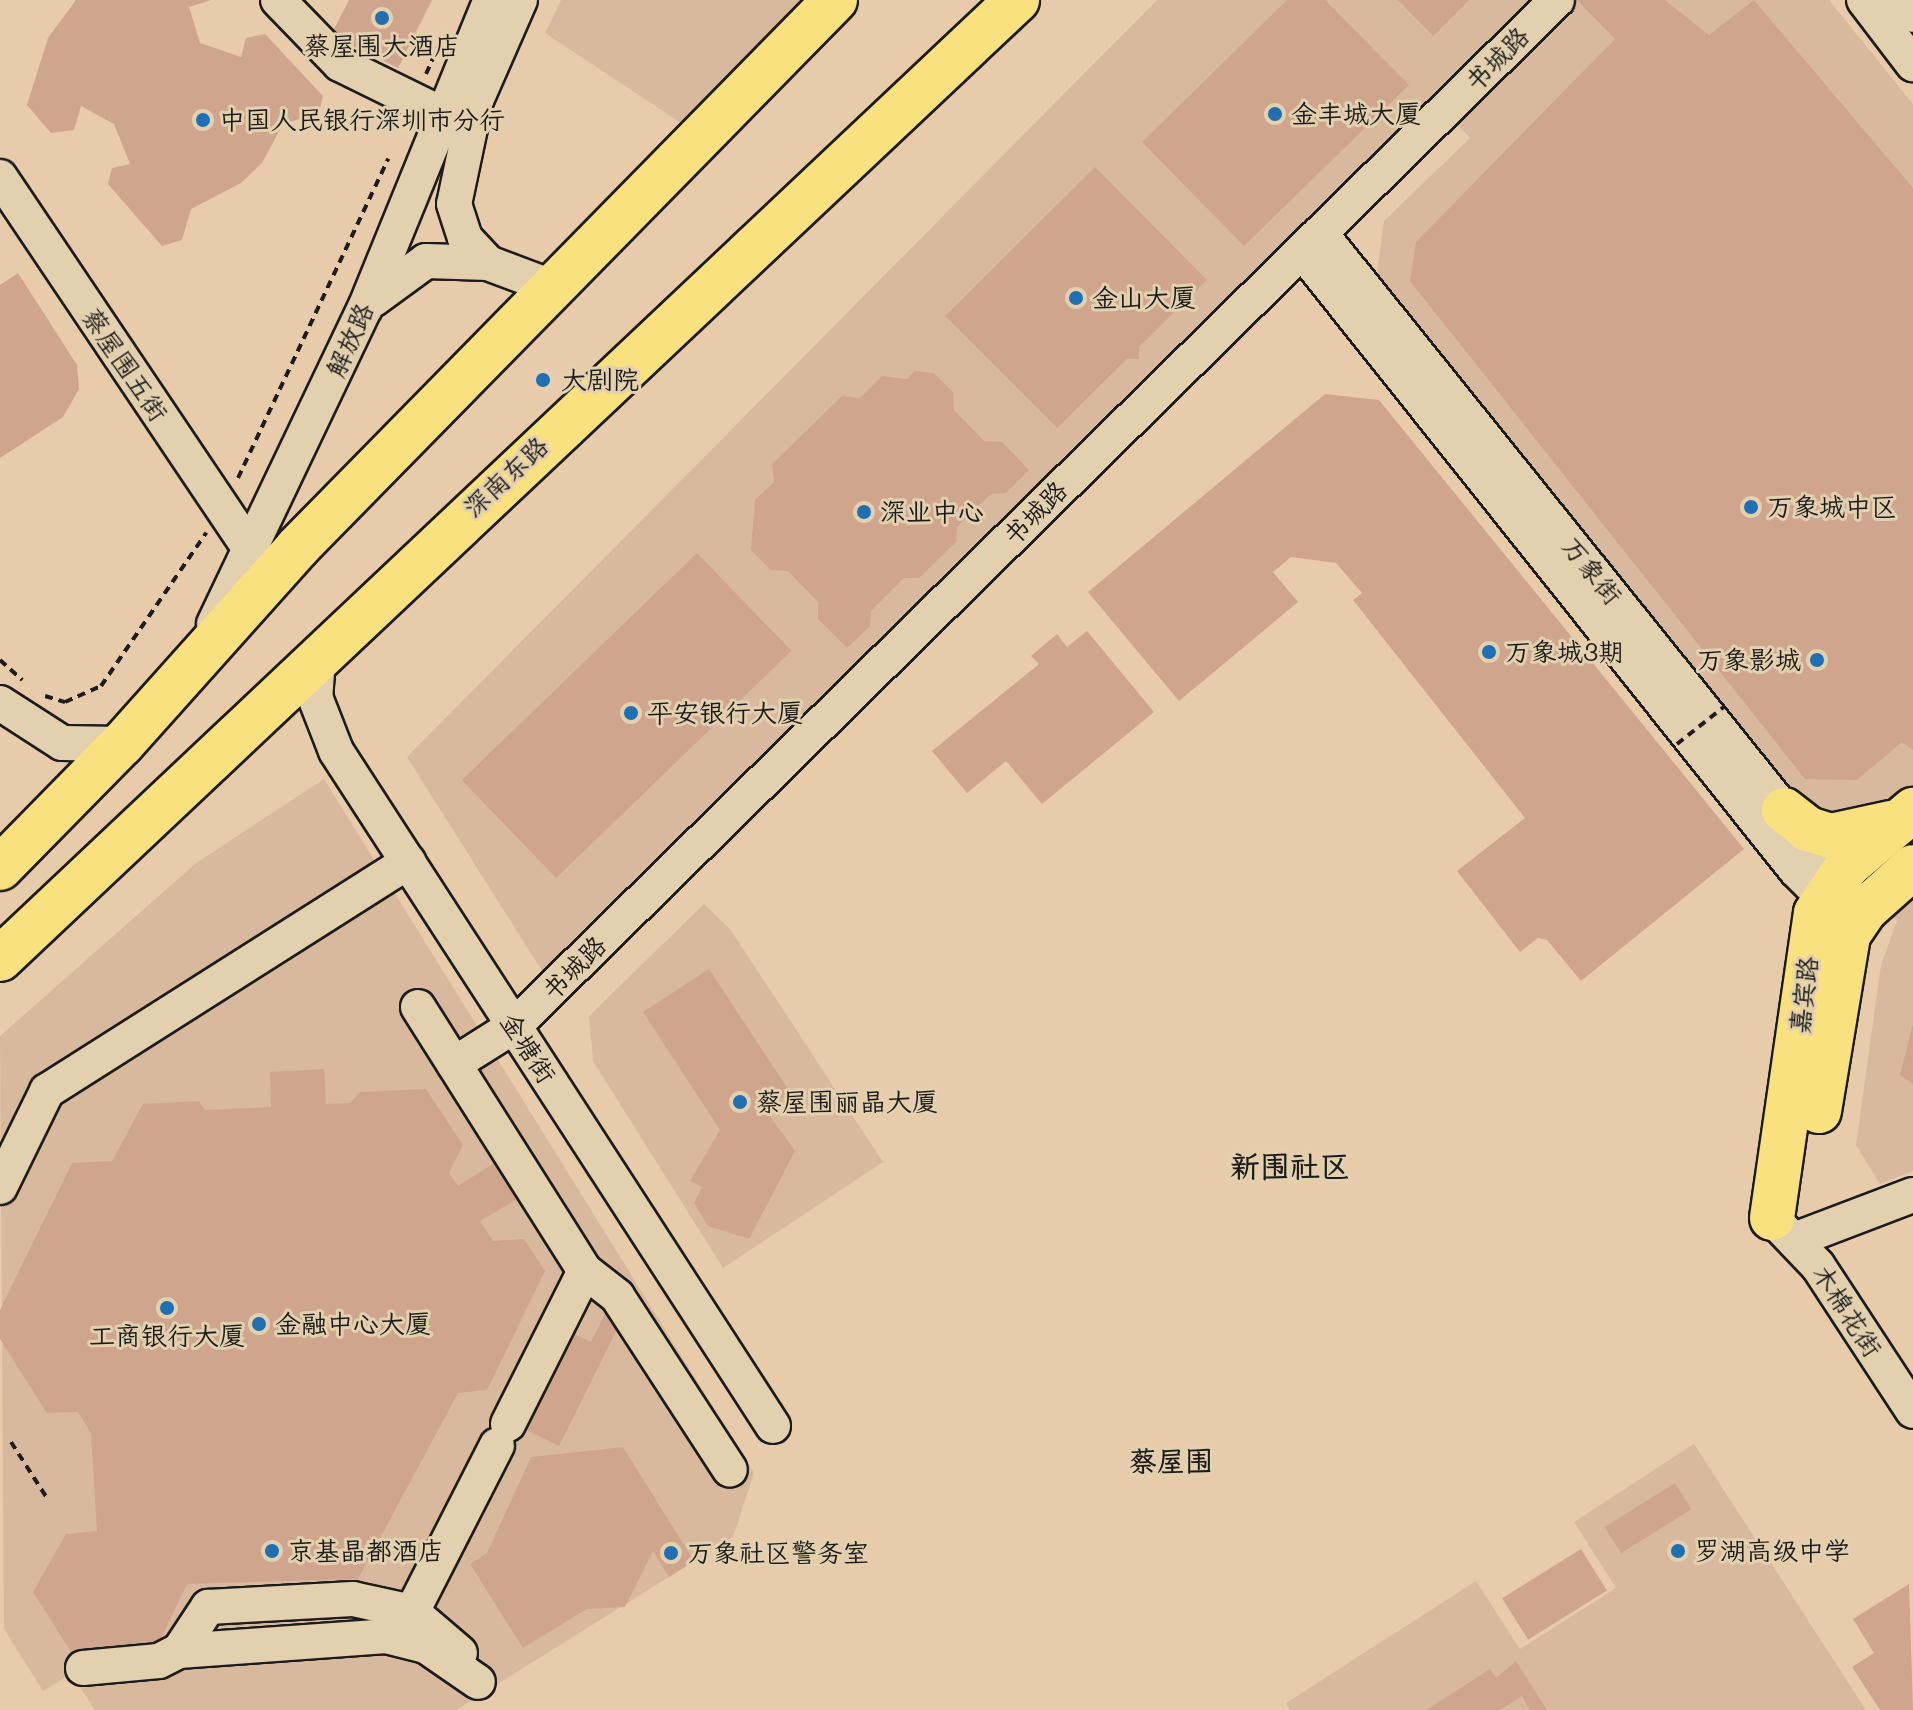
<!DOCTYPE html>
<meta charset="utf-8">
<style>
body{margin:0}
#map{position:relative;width:1913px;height:1710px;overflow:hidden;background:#e8cbab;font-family:Mali,"LXGW WenKai TC",sans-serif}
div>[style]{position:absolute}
.built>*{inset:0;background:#d9b99d}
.building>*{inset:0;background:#d0a58e;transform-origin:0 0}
.path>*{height:4px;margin-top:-2px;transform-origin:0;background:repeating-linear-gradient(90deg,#1c1c1c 0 8px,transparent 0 14px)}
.roads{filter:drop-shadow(2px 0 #1c1c1c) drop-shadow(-2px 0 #1c1c1c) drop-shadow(0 2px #1c1c1c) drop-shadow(0 -2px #1c1c1c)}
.minor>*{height:34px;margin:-17px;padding:0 17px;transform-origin:17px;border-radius:17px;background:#e3d0ae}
.major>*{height:44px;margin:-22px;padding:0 22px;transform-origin:22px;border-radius:22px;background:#fae180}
.path-bridge>*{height:4px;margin-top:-2px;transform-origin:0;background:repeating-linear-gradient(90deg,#1c1c1c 0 8px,transparent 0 14px)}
.dots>*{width:22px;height:22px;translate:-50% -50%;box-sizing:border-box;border:4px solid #e3d0ae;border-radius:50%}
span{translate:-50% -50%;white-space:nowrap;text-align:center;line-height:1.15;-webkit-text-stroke:6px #e3d0ae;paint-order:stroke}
.poi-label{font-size:26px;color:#1c1c1c}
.left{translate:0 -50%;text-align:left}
.right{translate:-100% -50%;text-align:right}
.street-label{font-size:26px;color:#1c1c1c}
.neighbourhood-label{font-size:28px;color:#1c1c1c;font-weight:700}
.quarter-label{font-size:30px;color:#1c1c1c;font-weight:700}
</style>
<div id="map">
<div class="built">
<i style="clip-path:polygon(561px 0,811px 0,687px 127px,545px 33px)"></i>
<i style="clip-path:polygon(1157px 0,1829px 0,1913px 104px,1913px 1171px,1880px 1184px,1856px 1145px,1881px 965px,1897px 921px,1377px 273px,1384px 221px,1470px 138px,1431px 98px,544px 974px,407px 757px)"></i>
<i style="clip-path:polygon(324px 779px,754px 1473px,733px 1537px,456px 1710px,95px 1710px,71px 1674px,43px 1691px,4px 1629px,0 1036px,195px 864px)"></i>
<i style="clip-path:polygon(704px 904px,730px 929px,883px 1162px,723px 1268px,593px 1061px,589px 1016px)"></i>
<i style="clip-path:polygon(1694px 1444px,1866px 1710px,1290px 1710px,1286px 1703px,1476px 1581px,1520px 1649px,1616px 1588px,1574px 1522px)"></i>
</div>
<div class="building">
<i style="clip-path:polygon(76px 0,211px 0,189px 7px,200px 43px,241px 57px,246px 38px,265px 34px,323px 96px,319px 113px,283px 124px,262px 163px,241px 183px,191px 209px,182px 240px,162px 246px,108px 184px,112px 168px,130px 164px,114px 124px,81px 106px,74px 130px,51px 133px,27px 105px,48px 38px)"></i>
<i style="clip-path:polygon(349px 0,432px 0,398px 68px,331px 35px)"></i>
<i style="clip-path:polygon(1287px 0,1325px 0,1409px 85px,1244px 246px,1142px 142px)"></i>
<i style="clip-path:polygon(1398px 0,1469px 0,1433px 36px)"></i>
<i style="clip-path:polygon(1577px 0,1665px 0,1709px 35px,1754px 0,1913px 188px,1913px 750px,1902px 742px,1857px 780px,1805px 779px,1410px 281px,1416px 242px,1615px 39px)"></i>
<i style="clip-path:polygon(1095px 167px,1207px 280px,1139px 347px,1139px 359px,1127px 359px,1057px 428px,945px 316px)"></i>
<i style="clip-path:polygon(18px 273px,77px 365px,79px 389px,63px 417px,0 458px,0 285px)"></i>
<i style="clip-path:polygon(915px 371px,934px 373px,953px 392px,954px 410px,984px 441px,1002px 442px,1029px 470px,1006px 493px,991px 494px,957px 527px,956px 542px,919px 578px,904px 578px,871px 611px,870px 626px,847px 648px,818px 619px,818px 602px,788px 571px,771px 570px,751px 550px,755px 500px,774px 482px,772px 464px,842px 396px,860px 398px,882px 376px,907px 379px)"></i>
<i style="clip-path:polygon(1325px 394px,1379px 400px,1744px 849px,1581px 981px,1547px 940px,1538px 938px,1520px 952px,1457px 871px,1525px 818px,1353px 600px,1362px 593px,1336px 563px,1291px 557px,1273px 572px,1298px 602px,1179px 701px,1088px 592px)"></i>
<i style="left:697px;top:553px;width:136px;height:327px;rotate:46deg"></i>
<i style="clip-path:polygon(1087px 631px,1154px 712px,1042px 804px,1006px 761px,967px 793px,932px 751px,1039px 664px,1031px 656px,1057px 634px,1067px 647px)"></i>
<i style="clip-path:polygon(709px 969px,788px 1089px,770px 1116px,795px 1151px,749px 1239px,708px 1226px,694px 1203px,702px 1187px,690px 1181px,720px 1130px,643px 1012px)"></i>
<i style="clip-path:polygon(1913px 1023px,1913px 1084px,1900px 1075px)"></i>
<i style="clip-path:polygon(324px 1069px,326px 1104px,350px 1103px,360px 1092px,426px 1089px,463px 1145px,449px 1173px,458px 1186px,499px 1160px,522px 1196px,480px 1221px,493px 1241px,524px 1239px,545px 1271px,487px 1390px,458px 1393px,358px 1579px,187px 1584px,154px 1653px,75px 1658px,33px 1592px,66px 1534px,97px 1531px,91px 1433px,78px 1412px,47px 1413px,0 1339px,0 1310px,72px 1163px,112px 1161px,143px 1104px,199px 1101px,205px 1110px,271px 1107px,270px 1072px)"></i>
<i style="clip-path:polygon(605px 1314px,621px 1321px,559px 1446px,522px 1428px,570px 1332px,591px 1342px)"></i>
<i style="clip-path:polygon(623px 1447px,694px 1561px,669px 1577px,653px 1551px,625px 1607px,587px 1609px,523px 1648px,470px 1564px,487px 1553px,531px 1457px)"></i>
<i style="left:1675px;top:1483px;width:31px;height:83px;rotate:58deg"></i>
<i style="left:1581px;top:1549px;width:49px;height:93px;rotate:58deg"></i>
<i style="clip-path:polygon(1909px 1584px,1913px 1710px,1880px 1710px,1852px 1667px,1874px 1653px,1853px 1619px)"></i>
<i style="clip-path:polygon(1516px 1661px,1547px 1710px,1530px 1710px,1522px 1696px,1500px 1710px,1426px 1710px,1490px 1669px,1496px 1678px)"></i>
</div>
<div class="path">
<i style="left:426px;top:74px;width:39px;rotate:-66deg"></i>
<i style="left:238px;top:478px;width:353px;rotate:-64.8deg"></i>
<i style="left:0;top:660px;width:30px;rotate:42deg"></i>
<i style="left:45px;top:696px;width:21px;rotate:17deg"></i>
<i style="left:65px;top:702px;width:39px;rotate:-24deg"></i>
<i style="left:101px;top:686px;width:186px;rotate:-55.5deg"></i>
<i style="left:11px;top:1442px;width:67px;rotate:57.3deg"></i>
</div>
<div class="roads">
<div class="minor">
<i style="left:278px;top:0;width:89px;rotate:45.9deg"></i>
<i style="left:340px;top:64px;width:114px;rotate:26.1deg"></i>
<i style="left:520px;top:0;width:109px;rotate:113.7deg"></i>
<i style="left:476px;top:100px;width:106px;rotate:101.9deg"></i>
<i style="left:454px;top:204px;width:36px;rotate:72deg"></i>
<i style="left:465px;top:238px;width:34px;rotate:47deg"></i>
<i style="left:488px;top:263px;width:68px;rotate:20.6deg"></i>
<i style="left:1864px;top:0;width:81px;rotate:52.6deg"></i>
<i style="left:1901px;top:0;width:19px;rotate:51deg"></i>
<i style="left:0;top:177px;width:452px;rotate:56.1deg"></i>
<i style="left:1320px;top:233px;width:825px;rotate:51.2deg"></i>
<i style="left:1837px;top:876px;width:26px;rotate:62deg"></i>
<i style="left:1302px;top:251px;width:792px;rotate:51.41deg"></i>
<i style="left:1796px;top:870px;width:62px;rotate:45deg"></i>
<i style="left:374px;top:299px;width:64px;rotate:-36.2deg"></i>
<i style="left:426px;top:261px;width:62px;rotate:1.8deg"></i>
<i style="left:214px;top:624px;width:350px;rotate:-64.5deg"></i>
<i style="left:365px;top:308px;width:333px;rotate:-67.8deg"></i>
<i style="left:318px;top:658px;width:39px;rotate:94deg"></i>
<i style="left:315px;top:697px;width:58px;rotate:68.7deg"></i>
<i style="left:336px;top:751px;width:804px;rotate:57.08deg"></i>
<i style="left:0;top:703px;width:74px;rotate:32.8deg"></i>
<i style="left:62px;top:743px;width:60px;rotate:1deg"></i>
<i style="left:418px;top:1007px;width:312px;rotate:57.7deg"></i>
<i style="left:585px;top:1271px;width:41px;rotate:38deg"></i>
<i style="left:617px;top:1296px;width:207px;rotate:57deg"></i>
<i style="left:454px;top:1064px;width:71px;rotate:-32.3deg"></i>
<i style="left:514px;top:1026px;width:1463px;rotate:-44.53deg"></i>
<i style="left:0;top:1187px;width:107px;rotate:-63.9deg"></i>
<i style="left:47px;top:1091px;width:428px;rotate:-32.4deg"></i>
<i style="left:1772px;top:1218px;width:66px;rotate:46.2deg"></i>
<i style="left:1818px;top:1266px;width:173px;rotate:56.8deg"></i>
<i style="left:1797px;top:1239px;width:124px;rotate:-20.8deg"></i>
<i style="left:508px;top:1424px;width:171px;rotate:-63.3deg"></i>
<i style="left:412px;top:1612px;width:187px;rotate:-63deg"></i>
<i style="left:179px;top:1651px;width:53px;rotate:-56.6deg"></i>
<i style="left:208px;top:1607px;width:145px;rotate:-3.2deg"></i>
<i style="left:353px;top:1599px;width:60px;rotate:12.4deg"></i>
<i style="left:412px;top:1612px;width:63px;rotate:40.5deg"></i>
<i style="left:83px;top:1668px;width:76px;rotate:-5.3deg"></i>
<i style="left:159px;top:1661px;width:22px;rotate:-27deg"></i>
<i style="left:179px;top:1651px;width:208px;rotate:-4.1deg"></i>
<i style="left:386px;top:1636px;width:41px;rotate:14deg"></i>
<i style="left:426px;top:1646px;width:63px;rotate:34.7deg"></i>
</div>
<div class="major">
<i style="left:1784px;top:810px;width:31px;rotate:38deg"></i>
<i style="left:1808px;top:829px;width:24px;rotate:17deg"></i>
<i style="left:1831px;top:836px;width:60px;rotate:-12.4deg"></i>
<i style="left:0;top:868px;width:174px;rotate:-45.5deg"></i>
<i style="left:122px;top:744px;width:263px;rotate:-48.2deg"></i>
<i style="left:297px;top:548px;width:768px;rotate:-45.53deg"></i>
<i style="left:0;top:959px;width:1398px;rotate:-43.32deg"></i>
<i style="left:1819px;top:1111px;width:178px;rotate:-80.6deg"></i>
<i style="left:1848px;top:935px;width:30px;rotate:-56deg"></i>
<i style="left:1865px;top:910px;width:64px;rotate:-41.9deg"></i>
<i style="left:1772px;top:1218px;width:308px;rotate:-81.8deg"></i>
<i style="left:1816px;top:913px;width:56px;rotate:-56.6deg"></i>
<i style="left:1847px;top:866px;width:87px;rotate:-40.3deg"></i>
</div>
</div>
<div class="path-bridge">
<i style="left:1677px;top:744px;width:61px;rotate:-38.4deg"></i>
</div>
<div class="dots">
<i style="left:382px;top:18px;background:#1f6fb2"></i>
<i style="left:1275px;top:114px;background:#1f6fb2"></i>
<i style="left:203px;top:120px;background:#1f6fb2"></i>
<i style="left:1076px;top:298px;background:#1f6fb2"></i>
<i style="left:543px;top:380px;background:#1f6fb2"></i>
<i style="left:1751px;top:507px;background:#1f6fb2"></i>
<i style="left:864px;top:512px;background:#1f6fb2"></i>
<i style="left:1489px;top:652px;background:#1f6fb2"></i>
<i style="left:1817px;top:660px;background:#1f6fb2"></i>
<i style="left:631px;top:713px;background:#1f6fb2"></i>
<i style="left:740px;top:1102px;background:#1f6fb2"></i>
<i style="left:167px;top:1308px;background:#1f6fb2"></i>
<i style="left:259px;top:1324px;background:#1f6fb2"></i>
<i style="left:272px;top:1551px;background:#1f6fb2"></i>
<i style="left:1678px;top:1551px;background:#1f6fb2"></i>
<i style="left:671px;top:1553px;background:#1f6fb2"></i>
</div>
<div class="poi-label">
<span style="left:382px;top:46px">蔡屋围大酒店</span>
<span class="left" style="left:1291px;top:114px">金丰城大厦</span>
<span class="left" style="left:219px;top:120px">中国人民银行深圳市分行</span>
<span class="left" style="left:1092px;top:298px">金山大厦</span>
<span class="left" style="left:561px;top:380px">大剧院</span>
<span class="left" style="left:1767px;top:507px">万象城中区</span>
<span class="left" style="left:880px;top:512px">深业中心</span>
<span class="left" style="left:1505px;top:652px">万象城3期</span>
<span class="right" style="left:1801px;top:660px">万象影城</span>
<span class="left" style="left:647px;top:713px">平安银行大厦</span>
<span class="left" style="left:756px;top:1102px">蔡屋围丽晶大厦</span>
<span class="left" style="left:275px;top:1324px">金融中心大厦</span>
<span style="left:167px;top:1336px">工商银行大厦</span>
<span class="left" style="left:288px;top:1551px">京基晶都酒店</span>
<span class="left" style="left:1694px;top:1551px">罗湖高级中学</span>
<span class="left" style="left:687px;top:1553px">万象社区警务室</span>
</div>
<div class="street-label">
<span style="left:1497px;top:59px;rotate:-45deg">书城路</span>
<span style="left:350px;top:340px;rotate:-66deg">解放路</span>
<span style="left:125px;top:365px;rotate:56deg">蔡屋围五街</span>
<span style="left:506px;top:477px;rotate:-43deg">深南东路</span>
<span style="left:1035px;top:513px;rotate:-45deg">书城路</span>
<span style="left:1592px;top:571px;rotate:51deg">万象街</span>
<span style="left:574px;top:968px;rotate:-45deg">书城路</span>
<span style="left:1804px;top:995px;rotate:-83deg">嘉宾路</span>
<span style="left:528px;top:1048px;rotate:57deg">金塘街</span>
<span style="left:1847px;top:1311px;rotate:57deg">木棉花街</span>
</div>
<div class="neighbourhood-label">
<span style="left:1171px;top:1460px">蔡屋围</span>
</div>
<div class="quarter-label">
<span style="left:1290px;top:1165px">新围社区</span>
</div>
</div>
